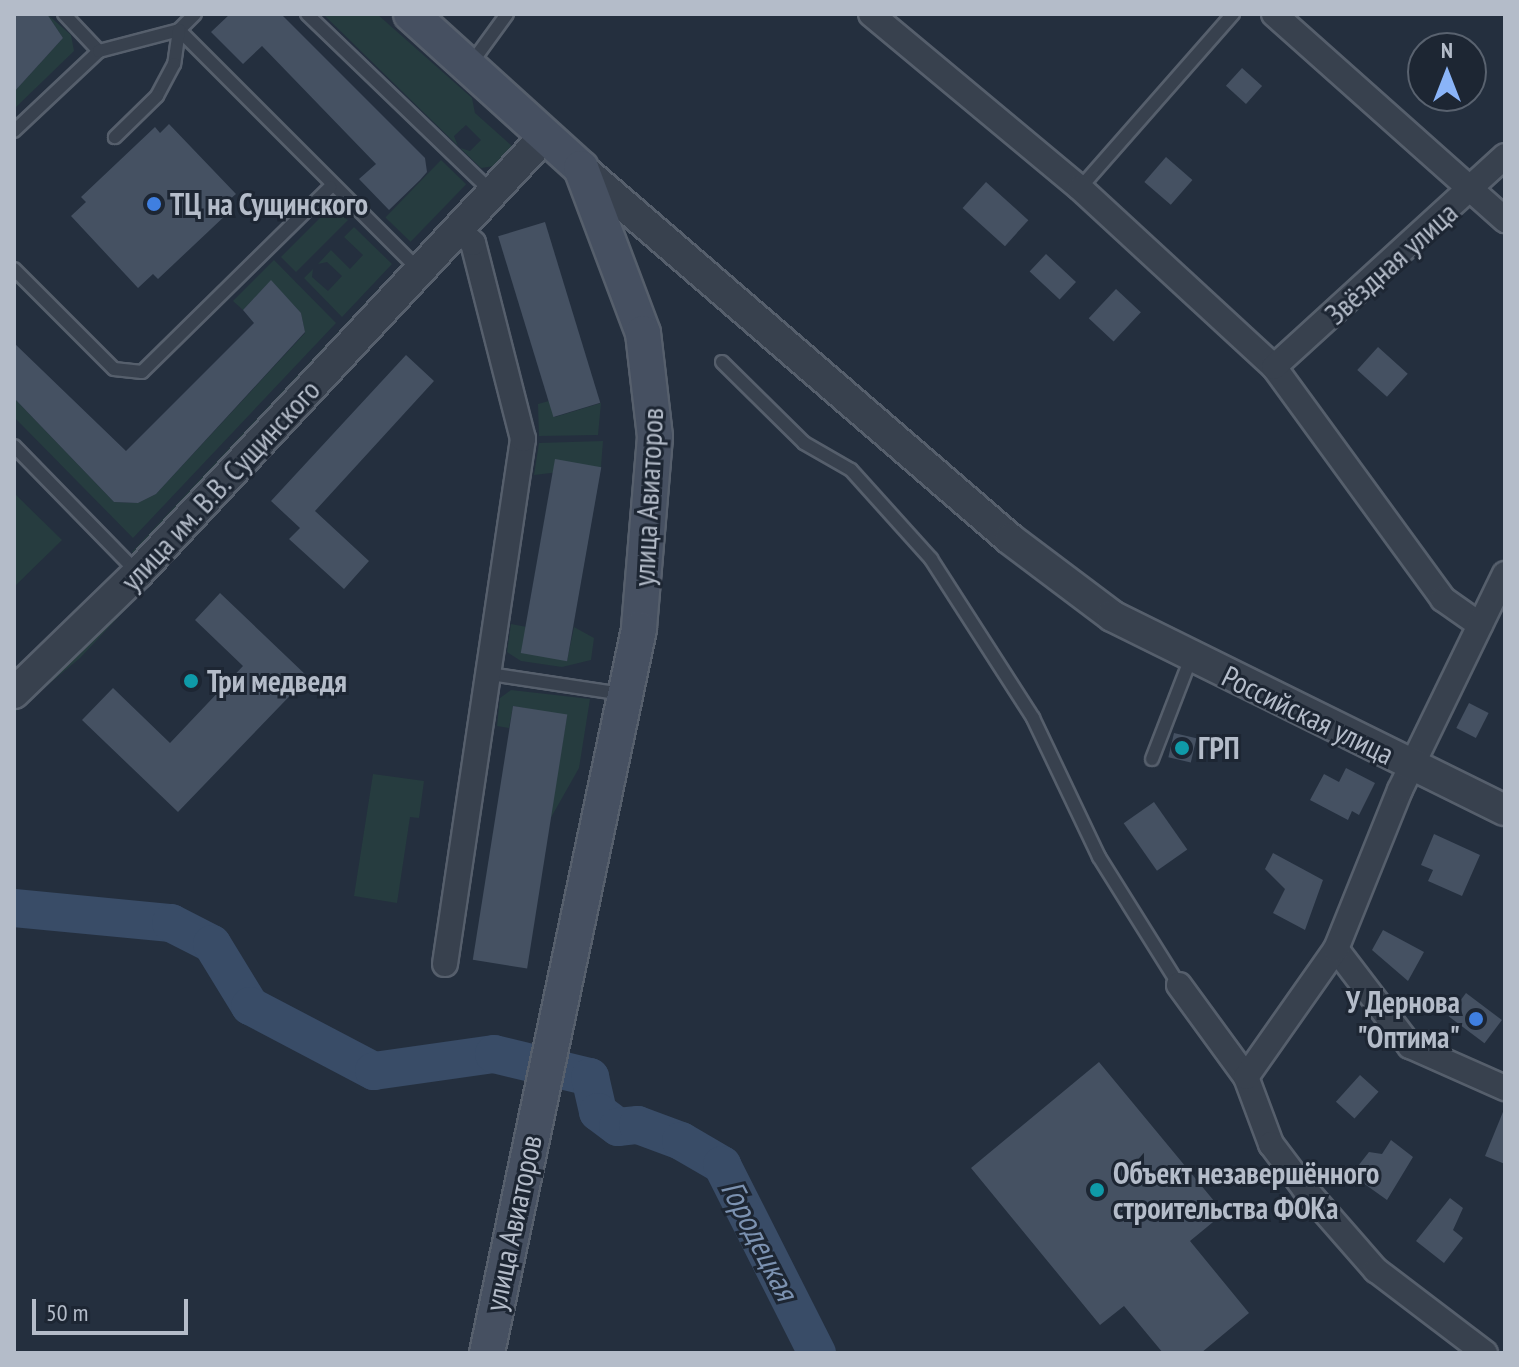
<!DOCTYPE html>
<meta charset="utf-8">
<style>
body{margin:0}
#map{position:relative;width:1519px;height:1367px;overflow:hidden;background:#242f3e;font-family:"PT Sans Narrow",sans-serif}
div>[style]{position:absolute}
.green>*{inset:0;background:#263c3f;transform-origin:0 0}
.river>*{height:38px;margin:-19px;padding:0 19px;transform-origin:19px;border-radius:19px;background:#394c67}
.building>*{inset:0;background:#455162;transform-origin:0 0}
.roads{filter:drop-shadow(2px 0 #565f6c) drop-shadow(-2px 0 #565f6c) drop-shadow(0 2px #565f6c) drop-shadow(0 -2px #565f6c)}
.service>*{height:12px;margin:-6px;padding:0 6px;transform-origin:6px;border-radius:6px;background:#38414e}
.minor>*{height:24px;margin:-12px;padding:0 12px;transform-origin:12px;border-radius:12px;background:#38414e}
.tertiary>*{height:30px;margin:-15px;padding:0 15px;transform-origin:15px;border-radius:15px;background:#38414e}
.secondary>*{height:34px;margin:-17px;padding:0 17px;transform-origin:17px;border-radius:17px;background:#465061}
.dots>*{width:22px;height:22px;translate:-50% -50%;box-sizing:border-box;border:4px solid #1d2633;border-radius:50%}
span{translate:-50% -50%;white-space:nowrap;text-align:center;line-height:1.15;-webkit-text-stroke:6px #1d2633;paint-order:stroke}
.poi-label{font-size:30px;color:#b4bcc9;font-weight:700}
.left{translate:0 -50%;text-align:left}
.right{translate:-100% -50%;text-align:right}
.street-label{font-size:30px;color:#b4bcc9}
.water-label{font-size:32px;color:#7c92b1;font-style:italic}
.frame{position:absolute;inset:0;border:16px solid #b4bcc9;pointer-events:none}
.north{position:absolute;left:1407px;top:32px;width:80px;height:80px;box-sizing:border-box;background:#1d2633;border:2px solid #59626f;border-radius:50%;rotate:0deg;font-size:22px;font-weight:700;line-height:32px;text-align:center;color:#b4bcc9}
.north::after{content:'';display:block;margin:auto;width:28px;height:36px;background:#8ab4f8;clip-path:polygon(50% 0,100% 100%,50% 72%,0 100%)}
.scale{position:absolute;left:32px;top:1299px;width:156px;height:36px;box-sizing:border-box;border:4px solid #b4bcc9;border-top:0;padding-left:10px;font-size:24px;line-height:28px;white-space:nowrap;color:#b4bcc9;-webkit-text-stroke:6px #1d2633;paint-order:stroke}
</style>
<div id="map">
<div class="green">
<i style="clip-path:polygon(47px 14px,71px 35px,74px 51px,14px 109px,14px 92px,63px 38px)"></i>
<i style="clip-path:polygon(323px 14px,377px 14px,472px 98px,475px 113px,513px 147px,495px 166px,481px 168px,460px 148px,470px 151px,481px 140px,466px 125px,454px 136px,458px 146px)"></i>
<i style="left:441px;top:160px;width:35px;height:80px;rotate:44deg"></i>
<i style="clip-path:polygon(335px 212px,348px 220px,296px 272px,281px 257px,323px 215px)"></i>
<i style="clip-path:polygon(354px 227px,392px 264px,342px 317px,304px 278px,313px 269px,312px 277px,328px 291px,342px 276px,327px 262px,318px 264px,331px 250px,350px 269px,363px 255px,344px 237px)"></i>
<i style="clip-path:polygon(453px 250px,461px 251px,80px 658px,14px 713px,14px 706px,101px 629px)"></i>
<i style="clip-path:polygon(274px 260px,336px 323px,133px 538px,14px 417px,14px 398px,114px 502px,138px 503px,156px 494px,305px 333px,301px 313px,271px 281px,243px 310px,233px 301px)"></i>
<i style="clip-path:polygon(397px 269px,139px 552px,132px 552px)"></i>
<i style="clip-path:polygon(549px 401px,555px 417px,601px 403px,598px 435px,539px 436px,538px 404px)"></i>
<i style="clip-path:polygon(603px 441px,601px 467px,534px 475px,539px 443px)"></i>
<i style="clip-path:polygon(14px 493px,62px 540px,14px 587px)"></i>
<i style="clip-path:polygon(511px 624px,527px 627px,567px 661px,574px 627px,594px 638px,591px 660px,562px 667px,521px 661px,507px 652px)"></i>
<i style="clip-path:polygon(511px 690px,590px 699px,579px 768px,549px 821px,567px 716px,513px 706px,509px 728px,497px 726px,500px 698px)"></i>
<i style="clip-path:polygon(373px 774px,424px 781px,419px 818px,410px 817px,397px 903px,354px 896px)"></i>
</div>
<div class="river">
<i style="left:14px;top:908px;width:158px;rotate:5.5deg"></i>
<i style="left:171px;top:923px;width:46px;rotate:27.1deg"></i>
<i style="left:212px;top:944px;width:73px;rotate:58.5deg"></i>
<i style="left:250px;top:1006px;width:140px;rotate:27.7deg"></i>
<i style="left:374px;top:1071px;width:121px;rotate:-8.1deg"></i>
<i style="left:494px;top:1054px;width:99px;rotate:13.5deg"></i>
<i style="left:590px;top:1077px;width:36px;rotate:77deg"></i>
<i style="left:598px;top:1112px;width:25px;rotate:37deg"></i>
<i style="left:618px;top:1127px;width:20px;rotate:-6deg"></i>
<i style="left:638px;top:1125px;width:46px;rotate:20.4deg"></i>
<i style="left:681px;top:1141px;width:48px;rotate:30.3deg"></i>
<i style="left:722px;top:1165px;width:211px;rotate:63.2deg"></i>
</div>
<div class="building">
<i style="clip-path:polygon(14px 14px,47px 14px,63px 38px,14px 92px)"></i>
<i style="clip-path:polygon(230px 14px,281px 14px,425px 158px,427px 172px,420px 180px,389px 210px,359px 179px,376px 164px,262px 46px,243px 64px,211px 32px)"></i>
<i style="left:1242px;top:68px;width:27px;height:24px;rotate:42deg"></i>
<i style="clip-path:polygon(169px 124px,236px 194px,222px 206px,228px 213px,158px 279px,153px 274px,138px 288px,71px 216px,86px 202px,81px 197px,155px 127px,160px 133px)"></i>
<i style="left:1166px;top:157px;width:35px;height:33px;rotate:41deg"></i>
<i style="left:986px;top:182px;width:57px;height:35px;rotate:42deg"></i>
<i style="left:545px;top:222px;width:189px;height:49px;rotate:73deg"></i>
<i style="left:1046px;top:254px;width:41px;height:24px;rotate:43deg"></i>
<i style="clip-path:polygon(271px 280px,301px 313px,305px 332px,156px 494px,138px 503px,114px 502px,14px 398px,14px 343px,126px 451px,254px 323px,243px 310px)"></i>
<i style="left:1116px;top:289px;width:34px;height:40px;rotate:43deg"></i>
<i style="left:1378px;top:347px;width:40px;height:31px;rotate:42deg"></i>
<i style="clip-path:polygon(406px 355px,434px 381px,315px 511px,369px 561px,344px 589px,289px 539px,300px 528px,271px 501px)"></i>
<i style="left:555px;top:459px;width:47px;height:197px;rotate:10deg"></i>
<i style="clip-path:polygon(220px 593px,308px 677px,178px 812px,82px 720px,113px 688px,170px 743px,243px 666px,195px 620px)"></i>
<i style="left:1469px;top:703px;width:22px;height:28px;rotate:27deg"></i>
<i style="left:513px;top:706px;width:55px;height:257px;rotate:9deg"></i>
<i style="left:1174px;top:733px;width:23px;height:25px;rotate:13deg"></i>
<i style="clip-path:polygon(1346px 768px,1375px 783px,1359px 815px,1352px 811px,1348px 820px,1310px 800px,1324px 774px,1339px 782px)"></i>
<i style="left:1154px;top:802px;width:58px;height:37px;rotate:55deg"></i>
<i style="clip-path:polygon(1434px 834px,1480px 855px,1462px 896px,1428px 881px,1433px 870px,1421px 865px)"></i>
<i style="clip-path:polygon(1273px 853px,1323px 880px,1305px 930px,1273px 913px,1285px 889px,1265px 869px)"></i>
<i style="clip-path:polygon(1383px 930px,1424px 952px,1408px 981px,1372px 950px)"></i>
<i style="left:1466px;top:993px;width:45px;height:29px;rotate:37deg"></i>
<i style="clip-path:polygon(1099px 1062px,1224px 1213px,1190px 1241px,1249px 1313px,1201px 1353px,1163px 1353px,1124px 1306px,1100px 1325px,971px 1168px)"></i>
<i style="left:1360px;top:1075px;width:25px;height:36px;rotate:42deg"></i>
<i style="clip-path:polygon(1505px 1107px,1505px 1164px,1485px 1156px)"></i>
<i style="clip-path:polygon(1391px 1140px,1413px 1157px,1387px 1200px,1359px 1180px,1365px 1171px,1358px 1166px,1369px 1152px,1382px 1154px)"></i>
<i style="clip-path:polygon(1450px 1198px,1463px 1208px,1453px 1230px,1463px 1238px,1444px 1263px,1416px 1241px)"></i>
</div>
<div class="roads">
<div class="service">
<i style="left:64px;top:14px;width:51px;rotate:46.6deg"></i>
<i style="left:195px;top:14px;width:23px;rotate:135deg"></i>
<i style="left:179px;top:30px;width:338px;rotate:45deg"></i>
<i style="left:307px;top:14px;width:258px;rotate:43.9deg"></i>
<i style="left:470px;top:65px;width:63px;rotate:-54deg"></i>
<i style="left:14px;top:131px;width:117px;rotate:-43.3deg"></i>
<i style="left:99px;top:51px;width:83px;rotate:-14.7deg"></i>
<i style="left:179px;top:30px;width:34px;rotate:98deg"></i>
<i style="left:174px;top:64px;width:36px;rotate:118deg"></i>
<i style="left:157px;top:96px;width:59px;rotate:135.7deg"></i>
<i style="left:1080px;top:188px;width:232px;rotate:-48.7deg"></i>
<i style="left:14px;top:269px;width:141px;rotate:45deg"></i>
<i style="left:114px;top:369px;width:28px;rotate:6deg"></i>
<i style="left:142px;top:372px;width:264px;rotate:-44.5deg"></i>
<i style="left:722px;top:362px;width:115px;rotate:44.6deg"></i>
<i style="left:804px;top:443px;width:54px;rotate:29.9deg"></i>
<i style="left:851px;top:470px;width:120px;rotate:48deg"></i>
<i style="left:931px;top:559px;width:189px;rotate:57.3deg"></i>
<i style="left:1033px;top:718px;width:154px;rotate:64.6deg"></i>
<i style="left:1099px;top:857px;width:151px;rotate:58deg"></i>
<i style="left:14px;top:446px;width:177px;rotate:45.7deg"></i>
<i style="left:490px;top:674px;width:134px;rotate:8.6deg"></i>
<i style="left:1152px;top:759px;width:108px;rotate:-68.9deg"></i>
</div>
<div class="minor">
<i style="left:871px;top:14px;width:272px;rotate:39.8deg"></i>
<i style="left:1080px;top:188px;width:264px;rotate:42.7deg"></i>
<i style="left:1274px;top:367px;width:287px;rotate:53.9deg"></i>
<i style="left:1443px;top:599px;width:45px;rotate:35.1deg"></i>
<i style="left:1274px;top:14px;width:310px;rotate:41.7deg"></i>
<i style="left:1274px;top:367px;width:313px;rotate:-42.4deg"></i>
<i style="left:1336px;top:949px;width:122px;rotate:52.7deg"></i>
<i style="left:1410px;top:1046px;width:104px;rotate:23.9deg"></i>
<i style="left:445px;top:964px;width:531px;rotate:-81.55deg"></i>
<i style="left:523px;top:439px;width:202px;rotate:-104.3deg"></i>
<i style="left:473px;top:243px;width:21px;rotate:-137deg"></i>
<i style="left:1179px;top:985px;width:114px;rotate:53.9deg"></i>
<i style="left:1246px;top:1077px;width:72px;rotate:69.5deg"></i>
<i style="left:1271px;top:1144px;width:56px;rotate:52.9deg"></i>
<i style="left:1305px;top:1189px;width:108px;rotate:48.8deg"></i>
<i style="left:1376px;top:1270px;width:137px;rotate:37.3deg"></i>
<i style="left:1246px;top:1077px;width:156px;rotate:-54.9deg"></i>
<i style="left:1336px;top:949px;width:171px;rotate:-68.1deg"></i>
<i style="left:1400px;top:790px;width:240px;rotate:-64.1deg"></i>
</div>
<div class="tertiary">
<i style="left:581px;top:168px;width:567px;rotate:40.85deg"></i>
<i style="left:1010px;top:539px;width:128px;rotate:37deg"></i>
<i style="left:1112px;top:616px;width:438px;rotate:26.3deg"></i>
<i style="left:14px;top:693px;width:173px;rotate:-44.1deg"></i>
<i style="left:138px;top:573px;width:597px;rotate:-47.04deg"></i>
</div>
<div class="secondary">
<i style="left:411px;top:14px;width:229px;rotate:42.2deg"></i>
<i style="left:581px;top:168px;width:176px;rotate:69.4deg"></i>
<i style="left:643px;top:333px;width:105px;rotate:83.4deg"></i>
<i style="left:655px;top:437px;width:193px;rotate:94.8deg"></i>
<i style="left:639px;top:629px;width:740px;rotate:101.86deg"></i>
</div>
</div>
<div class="dots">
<i style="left:154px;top:204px;background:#3f7fe0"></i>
<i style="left:191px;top:681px;background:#0f9aa8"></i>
<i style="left:1182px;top:748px;background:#0f9aa8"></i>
<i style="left:1476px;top:1019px;background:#3f7fe0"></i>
<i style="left:1097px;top:1190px;background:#0f9aa8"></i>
</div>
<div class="poi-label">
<span class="left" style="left:170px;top:204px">ТЦ на Сущинского</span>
<span class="left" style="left:207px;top:681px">Три медведя</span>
<span class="left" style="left:1198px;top:748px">ГРП</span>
<span class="right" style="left:1460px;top:1019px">У Дернова<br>"Оптима"</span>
<span class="left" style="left:1113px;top:1190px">Объект незавершённого<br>строительства ФОКа</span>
</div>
<div class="street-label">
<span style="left:1391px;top:263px;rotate:-42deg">Звёздная улица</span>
<span style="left:220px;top:485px;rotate:-47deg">улица им. В.В. Сущинского</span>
<span style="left:648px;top:497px;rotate:-87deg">улица Авиаторов</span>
<span style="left:1308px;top:715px;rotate:26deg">Российская улица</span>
<span style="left:513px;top:1223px;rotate:-78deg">улица Авиаторов</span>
</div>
<div class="water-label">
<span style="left:760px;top:1240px;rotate:63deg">Городецкая</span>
</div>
<div class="frame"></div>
<div class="north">N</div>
<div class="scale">50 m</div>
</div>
